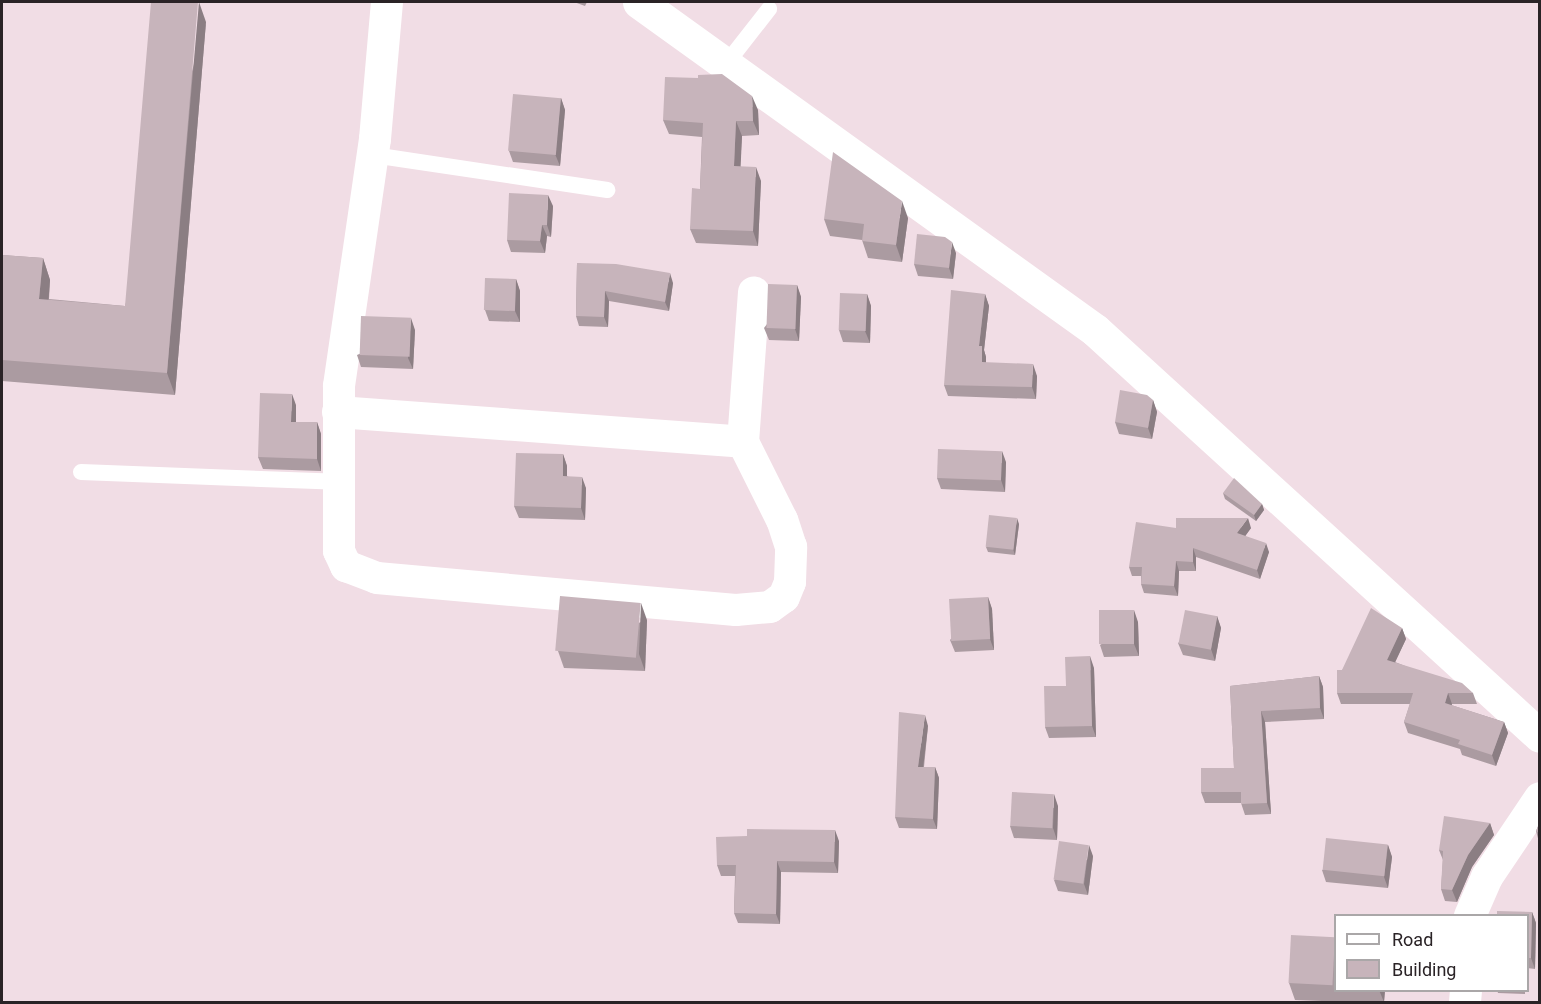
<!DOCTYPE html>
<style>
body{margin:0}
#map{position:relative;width:1541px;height:1004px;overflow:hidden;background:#f1dde5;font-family:Roboto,sans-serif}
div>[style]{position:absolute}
.lane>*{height:16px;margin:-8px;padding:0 8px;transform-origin:8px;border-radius:8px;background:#fff}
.street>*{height:32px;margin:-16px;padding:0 16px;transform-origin:16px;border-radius:16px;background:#fff}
.secondary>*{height:33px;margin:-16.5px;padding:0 16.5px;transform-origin:16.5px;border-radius:16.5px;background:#fff}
.wall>*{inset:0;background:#ab9ba1}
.shaded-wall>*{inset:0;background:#8b7e83}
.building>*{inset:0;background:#c7b4bb;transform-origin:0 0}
span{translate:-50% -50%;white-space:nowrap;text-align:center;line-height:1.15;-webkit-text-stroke:6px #fff;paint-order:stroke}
.frame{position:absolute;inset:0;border:3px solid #2a2326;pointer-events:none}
.legend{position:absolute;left:1334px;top:914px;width:195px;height:78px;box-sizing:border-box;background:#fff;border:2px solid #aaa7a8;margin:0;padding:8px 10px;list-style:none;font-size:18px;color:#2a2326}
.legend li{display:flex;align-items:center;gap:12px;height:30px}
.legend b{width:30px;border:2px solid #aaa7a8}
</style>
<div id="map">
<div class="lane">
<i style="left:726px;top:64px;width:70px;rotate:-52deg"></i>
<i style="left:373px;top:155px;width:237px;rotate:8.5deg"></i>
<i style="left:81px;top:472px;width:256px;rotate:2.2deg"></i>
</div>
<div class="street">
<i style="left:387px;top:2px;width:138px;rotate:95deg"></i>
<i style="left:375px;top:139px;width:250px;rotate:98.3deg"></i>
<i style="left:339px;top:386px;width:165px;rotate:90deg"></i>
<i style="left:339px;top:551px;width:17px;rotate:65deg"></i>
<i style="left:346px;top:566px;width:33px;rotate:21deg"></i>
<i style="left:377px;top:578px;width:360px;rotate:5.1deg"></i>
<i style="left:736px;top:610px;width:34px;rotate:-5deg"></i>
<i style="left:770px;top:607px;width:17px;rotate:-36deg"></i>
<i style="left:784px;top:597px;width:16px;rotate:-68deg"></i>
<i style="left:790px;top:582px;width:35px;rotate:-88deg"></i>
<i style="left:791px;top:547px;width:28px;rotate:-108deg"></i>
<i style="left:782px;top:520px;width:87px;rotate:-116.6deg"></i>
<i style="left:743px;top:442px;width:150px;rotate:-85.8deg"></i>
<i style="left:338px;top:412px;width:406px;rotate:4.2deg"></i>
<i style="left:1470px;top:916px;width:43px;rotate:-66.4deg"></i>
<i style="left:1487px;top:877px;width:95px;rotate:-56.1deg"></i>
<i style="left:1465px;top:1002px;width:12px;rotate:-85deg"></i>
</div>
<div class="secondary">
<i style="left:639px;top:2px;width:562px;rotate:35.73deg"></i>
<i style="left:1095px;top:330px;width:602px;rotate:42.38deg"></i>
</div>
<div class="wall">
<i style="clip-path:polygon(574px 2px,587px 2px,585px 6px)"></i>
<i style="clip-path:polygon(206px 22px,175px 395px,2px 381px,2px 255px,43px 258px,50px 280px,49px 299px,125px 306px)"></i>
<i style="clip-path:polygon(698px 78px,758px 110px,759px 135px,742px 136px,740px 166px,761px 181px,758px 246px,696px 243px,690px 229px,700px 189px,702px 137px,669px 134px,663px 120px)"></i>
<i style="clip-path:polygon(561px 98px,565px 110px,560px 166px,513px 162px,509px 151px)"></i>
<i style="clip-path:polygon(553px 206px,551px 237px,547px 236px,545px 253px,511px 252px,507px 240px)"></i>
<i style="clip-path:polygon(908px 218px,902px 262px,868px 258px,862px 240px,830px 236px,824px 219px)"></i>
<i style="clip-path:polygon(956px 253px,953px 279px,918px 276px,914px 264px)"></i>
<i style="clip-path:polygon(577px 263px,673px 283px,669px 311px,609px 301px,608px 327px,579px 326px,576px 316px)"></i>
<i style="clip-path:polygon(516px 279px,520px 291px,520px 322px,489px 321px,485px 310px)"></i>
<i style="clip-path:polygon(797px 285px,801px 297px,799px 341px,769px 340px,764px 328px)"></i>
<i style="clip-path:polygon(867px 294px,871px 306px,870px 343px,843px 342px,839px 330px)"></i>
<i style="clip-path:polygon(985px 294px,989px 306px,984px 350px,986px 357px,986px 363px,1037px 376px,1036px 399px,948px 396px,944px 385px)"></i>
<i style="clip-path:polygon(415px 330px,413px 369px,361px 367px,357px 355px)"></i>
<i style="clip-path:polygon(1153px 400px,1157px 412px,1152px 439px,1119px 434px,1115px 422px)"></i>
<i style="clip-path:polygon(296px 405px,296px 422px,317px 422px,321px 434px,321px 471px,263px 469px,258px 457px)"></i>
<i style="clip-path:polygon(563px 454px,567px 466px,567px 476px,586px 488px,585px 520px,519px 518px,514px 506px)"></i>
<i style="clip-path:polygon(1006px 462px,1005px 492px,941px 489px,937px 478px)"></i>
<i style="clip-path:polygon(1223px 493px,1262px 504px,1264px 510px,1256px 521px,1225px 499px)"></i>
<i style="clip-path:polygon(1019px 524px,1015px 555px,988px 552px,986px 547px)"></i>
<i style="clip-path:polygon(1176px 528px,1251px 528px,1245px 536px,1269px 552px,1260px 579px,1196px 557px,1196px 571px,1179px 571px,1178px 596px,1144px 593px,1141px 584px,1141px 576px,1132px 576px,1129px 567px)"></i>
<i style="clip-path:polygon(988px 597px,992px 609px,994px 650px,955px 652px,950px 640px)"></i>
<i style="clip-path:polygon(1217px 616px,1221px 628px,1215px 661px,1183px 655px,1178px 643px)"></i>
<i style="clip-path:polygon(647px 620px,645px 671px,564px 668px,558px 651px)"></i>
<i style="clip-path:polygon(1138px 622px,1139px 656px,1104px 657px,1100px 645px)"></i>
<i style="clip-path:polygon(1402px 628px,1406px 639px,1395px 662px,1473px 693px,1477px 704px,1452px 704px,1451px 705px,1504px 722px,1508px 733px,1496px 766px,1462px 755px,1460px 749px,1408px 733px,1404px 722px,1410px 704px,1341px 704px,1337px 693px,1342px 670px)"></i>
<i style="clip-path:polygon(1094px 668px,1096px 737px,1049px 738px,1045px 727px,1066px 686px)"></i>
<i style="clip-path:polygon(1319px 676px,1323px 687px,1324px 719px,1265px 722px,1271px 814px,1245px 815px,1241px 803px,1205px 803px,1201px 792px,1234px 768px,1230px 686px)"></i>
<i style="clip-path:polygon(928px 726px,924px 767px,935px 767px,939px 778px,937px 829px,899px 828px,895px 817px)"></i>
<i style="clip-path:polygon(1058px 806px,1057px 840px,1014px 838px,1010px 826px)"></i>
<i style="clip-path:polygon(1490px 823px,1494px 835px,1472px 867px,1457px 902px,1445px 901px,1441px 889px,1443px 860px,1439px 850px)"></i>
<i style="clip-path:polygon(1539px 824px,1539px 842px,1536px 831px)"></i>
<i style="clip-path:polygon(839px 841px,838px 873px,781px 872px,780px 924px,738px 923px,734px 913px,735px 876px,721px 876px,717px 865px)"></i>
<i style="clip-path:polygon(1388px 845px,1392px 857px,1388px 888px,1326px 882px,1322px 870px)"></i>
<i style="clip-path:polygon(1093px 856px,1088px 895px,1058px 891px,1054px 880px)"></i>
<i style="clip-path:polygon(1532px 912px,1536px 923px,1535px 969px,1527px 968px,1527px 915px)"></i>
<i style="clip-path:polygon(1335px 937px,1335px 990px,1385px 990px,1384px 1002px,1349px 1002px,1295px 1000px,1289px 983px)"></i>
<i style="clip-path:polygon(1497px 990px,1525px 990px,1525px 994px,1498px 993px)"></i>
</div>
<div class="shaded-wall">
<i style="clip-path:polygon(199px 2px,206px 22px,175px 395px,167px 373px)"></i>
<i style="clip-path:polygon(752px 96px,758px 110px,759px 135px,753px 121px)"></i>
<i style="clip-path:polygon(561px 98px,565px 110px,560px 166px,555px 154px)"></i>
<i style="clip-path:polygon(736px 121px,742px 136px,740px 180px,734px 166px)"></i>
<i style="clip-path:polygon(756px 167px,761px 181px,758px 246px,753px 231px)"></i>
<i style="clip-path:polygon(548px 195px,553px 206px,551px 237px,547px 225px)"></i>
<i style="clip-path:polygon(902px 201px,908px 218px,902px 262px,896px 245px)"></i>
<i style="clip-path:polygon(542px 225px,547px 236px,545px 253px,540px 241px)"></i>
<i style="clip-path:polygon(952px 242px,956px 253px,953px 279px,949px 268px)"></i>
<i style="clip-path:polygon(43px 258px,50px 280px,47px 320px,39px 299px)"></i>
<i style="clip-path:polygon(670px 273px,673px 283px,669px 311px,665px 302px)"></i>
<i style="clip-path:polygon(516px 279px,520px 291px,520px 322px,515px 311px)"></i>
<i style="clip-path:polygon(797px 285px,801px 297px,799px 341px,795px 329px)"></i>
<i style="clip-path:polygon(605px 291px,609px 301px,608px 327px,604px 317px)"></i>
<i style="clip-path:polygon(867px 294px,871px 306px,870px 343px,865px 331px)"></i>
<i style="clip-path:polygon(985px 294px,989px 306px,984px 350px,986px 357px,986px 374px,982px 362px,979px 346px)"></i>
<i style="clip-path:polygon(411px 318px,415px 330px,413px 369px,408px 358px)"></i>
<i style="clip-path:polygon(1033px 364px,1037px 376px,1036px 399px,1032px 387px)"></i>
<i style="clip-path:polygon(292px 394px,296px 405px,296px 434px,291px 422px)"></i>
<i style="clip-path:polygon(1153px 400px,1157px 412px,1152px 439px,1148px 428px)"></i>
<i style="clip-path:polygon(317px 422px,321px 434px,321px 471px,317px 459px)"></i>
<i style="clip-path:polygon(1002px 451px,1006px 462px,1005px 492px,1001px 480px)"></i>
<i style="clip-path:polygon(563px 454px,567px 466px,567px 488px,563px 476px)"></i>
<i style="clip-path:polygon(582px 477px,586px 488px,585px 520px,581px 508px)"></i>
<i style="clip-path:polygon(1262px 504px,1264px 510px,1256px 521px,1254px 515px)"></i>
<i style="clip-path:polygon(1017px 518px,1019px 524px,1015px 555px,1013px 549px)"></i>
<i style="clip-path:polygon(1248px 518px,1251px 528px,1241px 542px,1237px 533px)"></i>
<i style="clip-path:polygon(1266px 543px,1269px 552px,1260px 579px,1257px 570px)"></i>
<i style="clip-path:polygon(1193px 548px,1196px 557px,1196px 571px,1193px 562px)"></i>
<i style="clip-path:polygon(1176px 561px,1179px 571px,1178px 596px,1174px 586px)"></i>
<i style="clip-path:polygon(988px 597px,992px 609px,994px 650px,990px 639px)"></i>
<i style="clip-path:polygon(641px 603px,647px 620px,645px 671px,639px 654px)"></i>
<i style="clip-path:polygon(1134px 610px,1138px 622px,1139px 656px,1134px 644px)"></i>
<i style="clip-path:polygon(1217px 616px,1221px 628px,1215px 661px,1211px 649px)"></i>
<i style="clip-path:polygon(1402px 628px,1406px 639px,1391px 671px,1387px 660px)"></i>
<i style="clip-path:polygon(1090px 656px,1094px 668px,1096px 737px,1092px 726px)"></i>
<i style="clip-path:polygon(1319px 676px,1323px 687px,1324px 719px,1320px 708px)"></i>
<i style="clip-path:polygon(1448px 693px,1452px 704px,1449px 714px,1445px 703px)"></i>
<i style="clip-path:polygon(1261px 711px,1265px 722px,1271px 814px,1267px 803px)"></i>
<i style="clip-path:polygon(925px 715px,928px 726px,922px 777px,918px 767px)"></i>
<i style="clip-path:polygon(1504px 722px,1508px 733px,1496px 766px,1492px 755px)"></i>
<i style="clip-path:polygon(935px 767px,939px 778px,937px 829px,933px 819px)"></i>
<i style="clip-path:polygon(1054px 794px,1058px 806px,1057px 840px,1053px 828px)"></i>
<i style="clip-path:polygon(1490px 823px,1494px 835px,1472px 867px,1457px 902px,1452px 890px,1468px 855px)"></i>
<i style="clip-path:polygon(835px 830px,839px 841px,838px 873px,834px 862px)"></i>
<i style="clip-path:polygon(1089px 845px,1093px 856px,1088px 895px,1084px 884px)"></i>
<i style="clip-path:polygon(1388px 845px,1392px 857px,1388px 888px,1384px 877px)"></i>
<i style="clip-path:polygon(777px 861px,781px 872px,780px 924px,776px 914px)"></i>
<i style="clip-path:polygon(1532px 912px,1536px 923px,1535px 969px,1531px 958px)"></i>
<i style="clip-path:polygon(1379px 990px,1385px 990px,1384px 1002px)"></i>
</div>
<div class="building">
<i style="clip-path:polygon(151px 2px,198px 2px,167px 373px,2px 360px,2px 255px,43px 258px,39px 299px,125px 306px)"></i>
<i style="clip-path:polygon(722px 74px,752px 96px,753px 121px,736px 121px,734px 166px,756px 167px,753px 231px,690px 229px,692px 188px,700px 189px,703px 123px,663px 120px,665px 77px,698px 78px,698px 75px)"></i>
<i style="left:513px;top:94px;width:48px;height:57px;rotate:5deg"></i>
<i style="clip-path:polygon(833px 152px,902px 201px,896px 245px,862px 241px,864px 224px,824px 219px)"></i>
<i style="clip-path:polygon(509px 193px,548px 195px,547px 225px,542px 225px,540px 241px,507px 240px)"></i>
<i style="clip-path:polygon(917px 234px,945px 237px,952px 242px,949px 268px,914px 264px)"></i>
<i style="clip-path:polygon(577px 263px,616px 264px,670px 273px,665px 302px,605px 291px,604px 317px,576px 316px)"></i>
<i style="left:485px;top:278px;width:31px;height:32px;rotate:2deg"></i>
<i style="left:768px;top:284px;width:29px;height:44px;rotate:2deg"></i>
<i style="clip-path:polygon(951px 290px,985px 294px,979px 346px,982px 346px,982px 362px,1033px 364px,1032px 387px,944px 385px)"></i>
<i style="left:840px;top:293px;width:27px;height:37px;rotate:2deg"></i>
<i style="left:361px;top:316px;width:50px;height:39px;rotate:2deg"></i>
<i style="clip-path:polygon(1120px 390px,1147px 395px,1153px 400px,1148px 428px,1115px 422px)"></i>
<i style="clip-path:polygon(260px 393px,292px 394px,291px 422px,317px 422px,317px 459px,258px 457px)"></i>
<i style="left:938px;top:449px;width:64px;height:29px;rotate:2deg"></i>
<i style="clip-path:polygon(516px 453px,563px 454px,563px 476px,582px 477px,581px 508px,514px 506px)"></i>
<i style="clip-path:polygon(1234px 478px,1262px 504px,1254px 515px,1223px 493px)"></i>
<i style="left:989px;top:515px;width:28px;height:32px;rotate:6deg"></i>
<i style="clip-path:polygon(1176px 518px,1248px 518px,1237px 533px,1266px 543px,1257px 570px,1193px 548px,1193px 562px,1176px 561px,1174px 586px,1141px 584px,1142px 567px,1129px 567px,1136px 522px,1176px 528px)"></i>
<i style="left:560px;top:596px;width:81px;height:55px;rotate:5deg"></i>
<i style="left:988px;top:597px;width:42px;height:39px;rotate:87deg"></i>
<i style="clip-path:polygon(1371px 608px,1402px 628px,1387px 660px,1462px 683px,1473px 693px,1448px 693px,1445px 703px,1504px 722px,1492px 755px,1458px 744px,1460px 740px,1404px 722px,1413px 693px,1337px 693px,1337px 670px,1342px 670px)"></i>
<i style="left:1134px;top:610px;width:34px;height:35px;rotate:90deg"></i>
<i style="left:1185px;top:610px;width:33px;height:34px;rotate:11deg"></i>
<i style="clip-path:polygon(1090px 656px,1092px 726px,1045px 727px,1044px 686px,1066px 686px,1065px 657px)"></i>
<i style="clip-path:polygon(1319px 676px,1320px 708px,1261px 711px,1267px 803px,1241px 804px,1241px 792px,1201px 792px,1201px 768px,1234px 768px,1230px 686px)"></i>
<i style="clip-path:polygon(899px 712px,925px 715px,918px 767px,935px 767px,933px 819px,895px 817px)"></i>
<i style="left:1012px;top:792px;width:42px;height:34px;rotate:3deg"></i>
<i style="clip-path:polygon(1444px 816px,1490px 823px,1468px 855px,1452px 890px,1441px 889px,1443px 851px,1439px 850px)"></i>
<i style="clip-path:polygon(1539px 824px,1539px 833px,1536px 831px)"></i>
<i style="clip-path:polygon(747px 829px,835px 830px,834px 862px,777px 861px,776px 914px,734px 913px,736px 865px,717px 865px,716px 837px,747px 836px)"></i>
<i style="left:1326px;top:838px;width:62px;height:32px;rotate:6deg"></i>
<i style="left:1059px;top:841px;width:30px;height:39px;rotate:8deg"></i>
<i style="clip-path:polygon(1497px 911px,1532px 912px,1531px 958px,1527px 958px,1527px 915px,1497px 915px)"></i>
<i style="left:1291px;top:935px;width:44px;height:48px;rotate:3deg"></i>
</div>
<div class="frame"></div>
<ul class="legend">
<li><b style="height:8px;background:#fff"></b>Road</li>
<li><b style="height:16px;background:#c7b4bb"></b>Building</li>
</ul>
</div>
